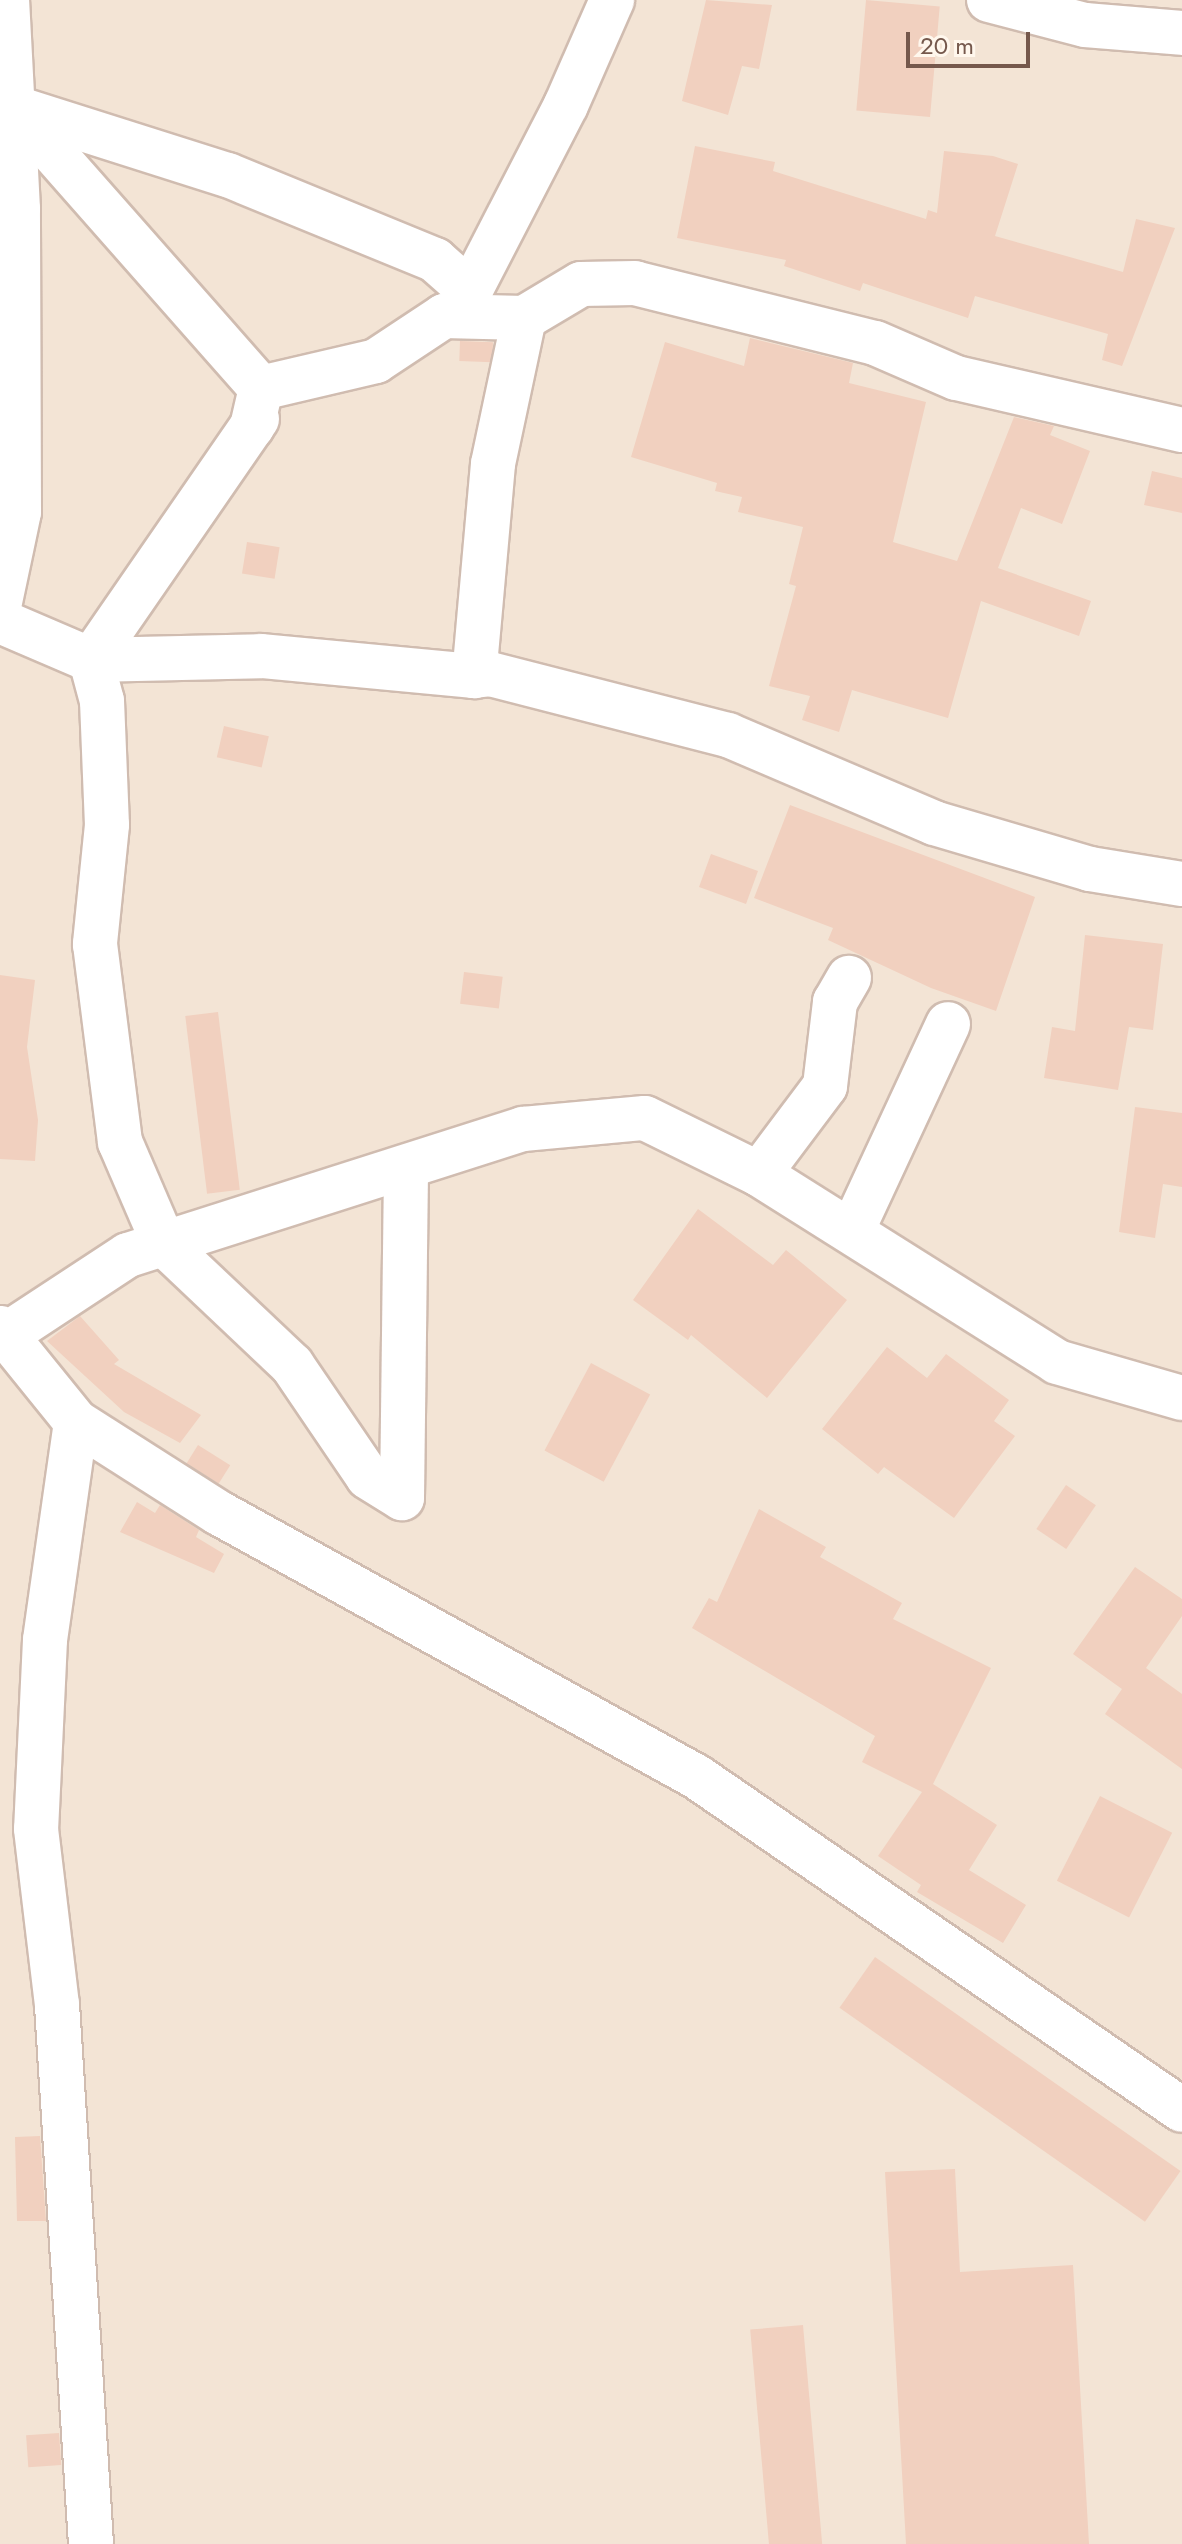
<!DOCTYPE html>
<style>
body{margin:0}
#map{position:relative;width:1182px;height:2544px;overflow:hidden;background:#fcf2e7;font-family:Jost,sans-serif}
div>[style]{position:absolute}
.residential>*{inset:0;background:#f3e4d5;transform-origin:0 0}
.building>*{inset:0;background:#f1d0bf;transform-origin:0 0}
.roads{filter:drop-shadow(2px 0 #d0bcb0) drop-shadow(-2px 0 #d0bcb0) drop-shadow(0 2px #d0bcb0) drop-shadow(0 -2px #d0bcb0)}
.minor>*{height:44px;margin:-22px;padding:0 22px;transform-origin:22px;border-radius:22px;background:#fff}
span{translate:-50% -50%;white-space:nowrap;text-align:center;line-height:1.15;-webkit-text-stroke:6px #fff7ed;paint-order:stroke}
.scale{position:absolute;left:906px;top:32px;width:124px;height:36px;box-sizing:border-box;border:4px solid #75584c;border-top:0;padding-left:10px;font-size:24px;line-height:28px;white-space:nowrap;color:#75584c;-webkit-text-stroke:6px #fff7ed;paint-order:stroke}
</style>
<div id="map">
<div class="residential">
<i style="left:0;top:0;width:1182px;height:2544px"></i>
</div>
<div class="building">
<i style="clip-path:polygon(706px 0,772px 5px,759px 69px,742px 66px,728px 115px,682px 101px)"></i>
<i style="left:866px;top:0;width:74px;height:111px;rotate:5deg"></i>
<i style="clip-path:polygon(695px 146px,775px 162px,773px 171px,926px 219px,928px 210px,937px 213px,944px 151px,993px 156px,1018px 164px,995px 236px,1123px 272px,1136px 219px,1175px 228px,1122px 366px,1102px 360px,1108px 334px,975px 296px,968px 318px,863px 283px,860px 291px,784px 266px,786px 260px,677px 238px)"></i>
<i style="clip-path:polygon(750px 338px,853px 363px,849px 383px,926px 402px,893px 542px,957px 561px,1014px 417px,1054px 426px,1050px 435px,1090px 451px,1062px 524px,1021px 508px,998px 568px,1091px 601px,1079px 636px,981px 601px,948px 718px,852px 690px,839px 732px,802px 720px,810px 696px,769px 686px,796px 586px,789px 584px,803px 527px,738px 512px,742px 497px,715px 491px,717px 483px,631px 457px,665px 342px,744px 366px)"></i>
<i style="left:460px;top:341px;width:33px;height:20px;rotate:2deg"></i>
<i style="clip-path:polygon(1152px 471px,1182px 478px,1182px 513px,1144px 505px)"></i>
<i style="left:247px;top:542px;width:33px;height:32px;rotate:9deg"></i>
<i style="left:224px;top:726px;width:46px;height:32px;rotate:13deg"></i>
<i style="clip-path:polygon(790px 805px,1035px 897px,996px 1011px,931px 988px,828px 940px,833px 928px,754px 898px)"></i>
<i style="left:711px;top:854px;width:50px;height:35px;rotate:20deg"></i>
<i style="clip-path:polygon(1085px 935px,1163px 944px,1153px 1030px,1129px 1027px,1118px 1090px,1044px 1078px,1052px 1027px,1075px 1031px)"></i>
<i style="left:464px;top:972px;width:39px;height:32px;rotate:7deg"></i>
<i style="clip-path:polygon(0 975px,35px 980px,27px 1047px,38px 1120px,35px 1161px,0 1159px)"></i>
<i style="left:218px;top:1012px;width:179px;height:33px;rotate:83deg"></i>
<i style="clip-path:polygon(1135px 1107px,1182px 1113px,1182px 1187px,1163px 1184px,1155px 1238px,1119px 1232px)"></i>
<i style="clip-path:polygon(698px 1209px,773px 1265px,786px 1250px,847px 1300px,767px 1398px,691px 1335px,688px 1340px,633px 1300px)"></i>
<i style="clip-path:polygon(80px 1316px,119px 1360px,114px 1364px,201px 1415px,180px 1443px,124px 1412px,47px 1341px)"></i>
<i style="clip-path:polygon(887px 1347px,927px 1378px,946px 1354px,1009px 1400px,994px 1421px,1015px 1436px,954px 1518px,884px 1467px,878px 1474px,822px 1429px)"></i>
<i style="left:591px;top:1363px;width:67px;height:99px;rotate:28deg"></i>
<i style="left:198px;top:1445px;width:38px;height:22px;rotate:32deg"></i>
<i style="left:1066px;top:1485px;width:36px;height:53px;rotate:34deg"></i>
<i style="clip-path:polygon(137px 1502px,155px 1513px,160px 1505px,199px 1530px,196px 1537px,224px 1554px,214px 1573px,120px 1532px)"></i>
<i style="clip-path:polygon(759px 1509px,826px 1547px,820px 1557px,902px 1603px,893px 1619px,991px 1668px,933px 1784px,997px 1825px,969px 1870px,1026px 1905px,1003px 1943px,917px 1892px,921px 1885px,878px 1856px,922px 1792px,862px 1762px,875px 1736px,692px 1628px,709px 1598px,717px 1602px)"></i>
<i style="clip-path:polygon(1135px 1567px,1182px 1599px,1182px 1616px,1146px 1668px,1182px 1694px,1182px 1769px,1105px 1714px,1122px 1689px,1073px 1654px)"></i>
<i style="left:1100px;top:1796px;width:81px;height:95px;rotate:27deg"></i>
<i style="left:875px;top:1957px;width:373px;height:62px;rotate:35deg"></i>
<i style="clip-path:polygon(40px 2136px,46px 2221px,17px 2221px,15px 2137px)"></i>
<i style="clip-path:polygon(955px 2169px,960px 2272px,1073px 2265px,1089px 2544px,906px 2544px,885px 2172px)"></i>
<i style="left:803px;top:2325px;width:220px;height:53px;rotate:85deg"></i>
<i style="left:59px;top:2433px;width:32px;height:33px;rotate:86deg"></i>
</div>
<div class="roads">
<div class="minor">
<i style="left:989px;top:0;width:99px;rotate:14.6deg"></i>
<i style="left:1085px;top:25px;width:97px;rotate:4.7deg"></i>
<i style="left:13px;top:107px;width:225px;rotate:17.6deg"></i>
<i style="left:228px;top:175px;width:224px;rotate:22.3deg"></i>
<i style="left:435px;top:260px;width:47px;rotate:41.5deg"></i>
<i style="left:470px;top:291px;width:209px;rotate:-62.7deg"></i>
<i style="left:566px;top:105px;width:115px;rotate:-66.3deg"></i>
<i style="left:13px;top:107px;width:375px;rotate:48.6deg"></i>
<i style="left:261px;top:388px;width:40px;rotate:103deg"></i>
<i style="left:261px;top:388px;width:118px;rotate:-13.2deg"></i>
<i style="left:376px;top:361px;width:82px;rotate:-33.5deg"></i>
<i style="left:444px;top:316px;width:80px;rotate:1.4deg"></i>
<i style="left:257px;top:419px;width:293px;rotate:124.6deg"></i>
<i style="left:91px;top:660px;width:170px;rotate:-1.3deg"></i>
<i style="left:261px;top:656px;width:214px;rotate:5.4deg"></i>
<i style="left:1182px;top:430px;width:232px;rotate:-167deg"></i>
<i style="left:956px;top:378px;width:88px;rotate:-156.6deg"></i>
<i style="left:875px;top:343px;width:247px;rotate:-166deg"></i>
<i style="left:635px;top:283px;width:54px;rotate:178.9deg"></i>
<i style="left:581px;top:284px;width:66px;rotate:149.2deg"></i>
<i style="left:524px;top:318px;width:149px;rotate:102deg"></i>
<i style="left:493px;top:464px;width:213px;rotate:95.1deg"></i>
<i style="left:474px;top:676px;width:16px;rotate:-7deg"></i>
<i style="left:490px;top:674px;width:246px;rotate:14.4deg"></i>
<i style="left:728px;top:735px;width:224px;rotate:23.1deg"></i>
<i style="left:934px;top:823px;width:163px;rotate:16.4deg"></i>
<i style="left:1090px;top:869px;width:93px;rotate:9.3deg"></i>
<i style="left:0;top:602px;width:92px;rotate:-78.1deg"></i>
<i style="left:19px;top:512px;width:303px;rotate:-90.2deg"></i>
<i style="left:18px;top:209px;width:209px;rotate:-93deg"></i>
<i style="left:0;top:621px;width:99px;rotate:23.2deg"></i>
<i style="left:91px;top:660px;width:42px;rotate:75deg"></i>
<i style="left:102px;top:701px;width:124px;rotate:87.7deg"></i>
<i style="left:107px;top:825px;width:120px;rotate:95.8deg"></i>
<i style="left:95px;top:944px;width:200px;rotate:82.8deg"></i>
<i style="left:120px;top:1142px;width:111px;rotate:66.7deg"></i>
<i style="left:164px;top:1244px;width:176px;rotate:43.4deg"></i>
<i style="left:292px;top:1365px;width:135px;rotate:55.8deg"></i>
<i style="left:368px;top:1477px;width:40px;rotate:32deg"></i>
<i style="left:759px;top:1174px;width:110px;rotate:-53.1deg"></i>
<i style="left:825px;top:1086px;width:85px;rotate:-83.2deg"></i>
<i style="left:835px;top:1002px;width:28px;rotate:-60deg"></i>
<i style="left:852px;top:1231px;width:228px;rotate:-65.1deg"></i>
<i style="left:0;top:1328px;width:121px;rotate:51deg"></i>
<i style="left:76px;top:1422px;width:169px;rotate:32.5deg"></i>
<i style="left:219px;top:1513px;width:546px;rotate:28.91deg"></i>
<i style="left:697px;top:1777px;width:588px;rotate:34.47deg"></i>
<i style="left:3px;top:1337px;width:149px;rotate:-33.3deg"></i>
<i style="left:128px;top:1255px;width:415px;rotate:-17.7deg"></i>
<i style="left:523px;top:1129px;width:122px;rotate:-5.2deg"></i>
<i style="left:645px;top:1118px;width:127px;rotate:26.2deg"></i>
<i style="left:759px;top:1174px;width:352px;rotate:32.2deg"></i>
<i style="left:1057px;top:1362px;width:130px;rotate:16.1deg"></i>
<i style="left:76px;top:1422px;width:220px;rotate:98.1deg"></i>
<i style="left:45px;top:1640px;width:189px;rotate:92.7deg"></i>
<i style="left:36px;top:1829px;width:177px;rotate:83.2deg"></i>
<i style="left:57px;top:2005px;width:540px;rotate:86.39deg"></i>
<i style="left:402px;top:1498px;width:331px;rotate:-89.3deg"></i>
</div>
</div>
<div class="scale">20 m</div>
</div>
